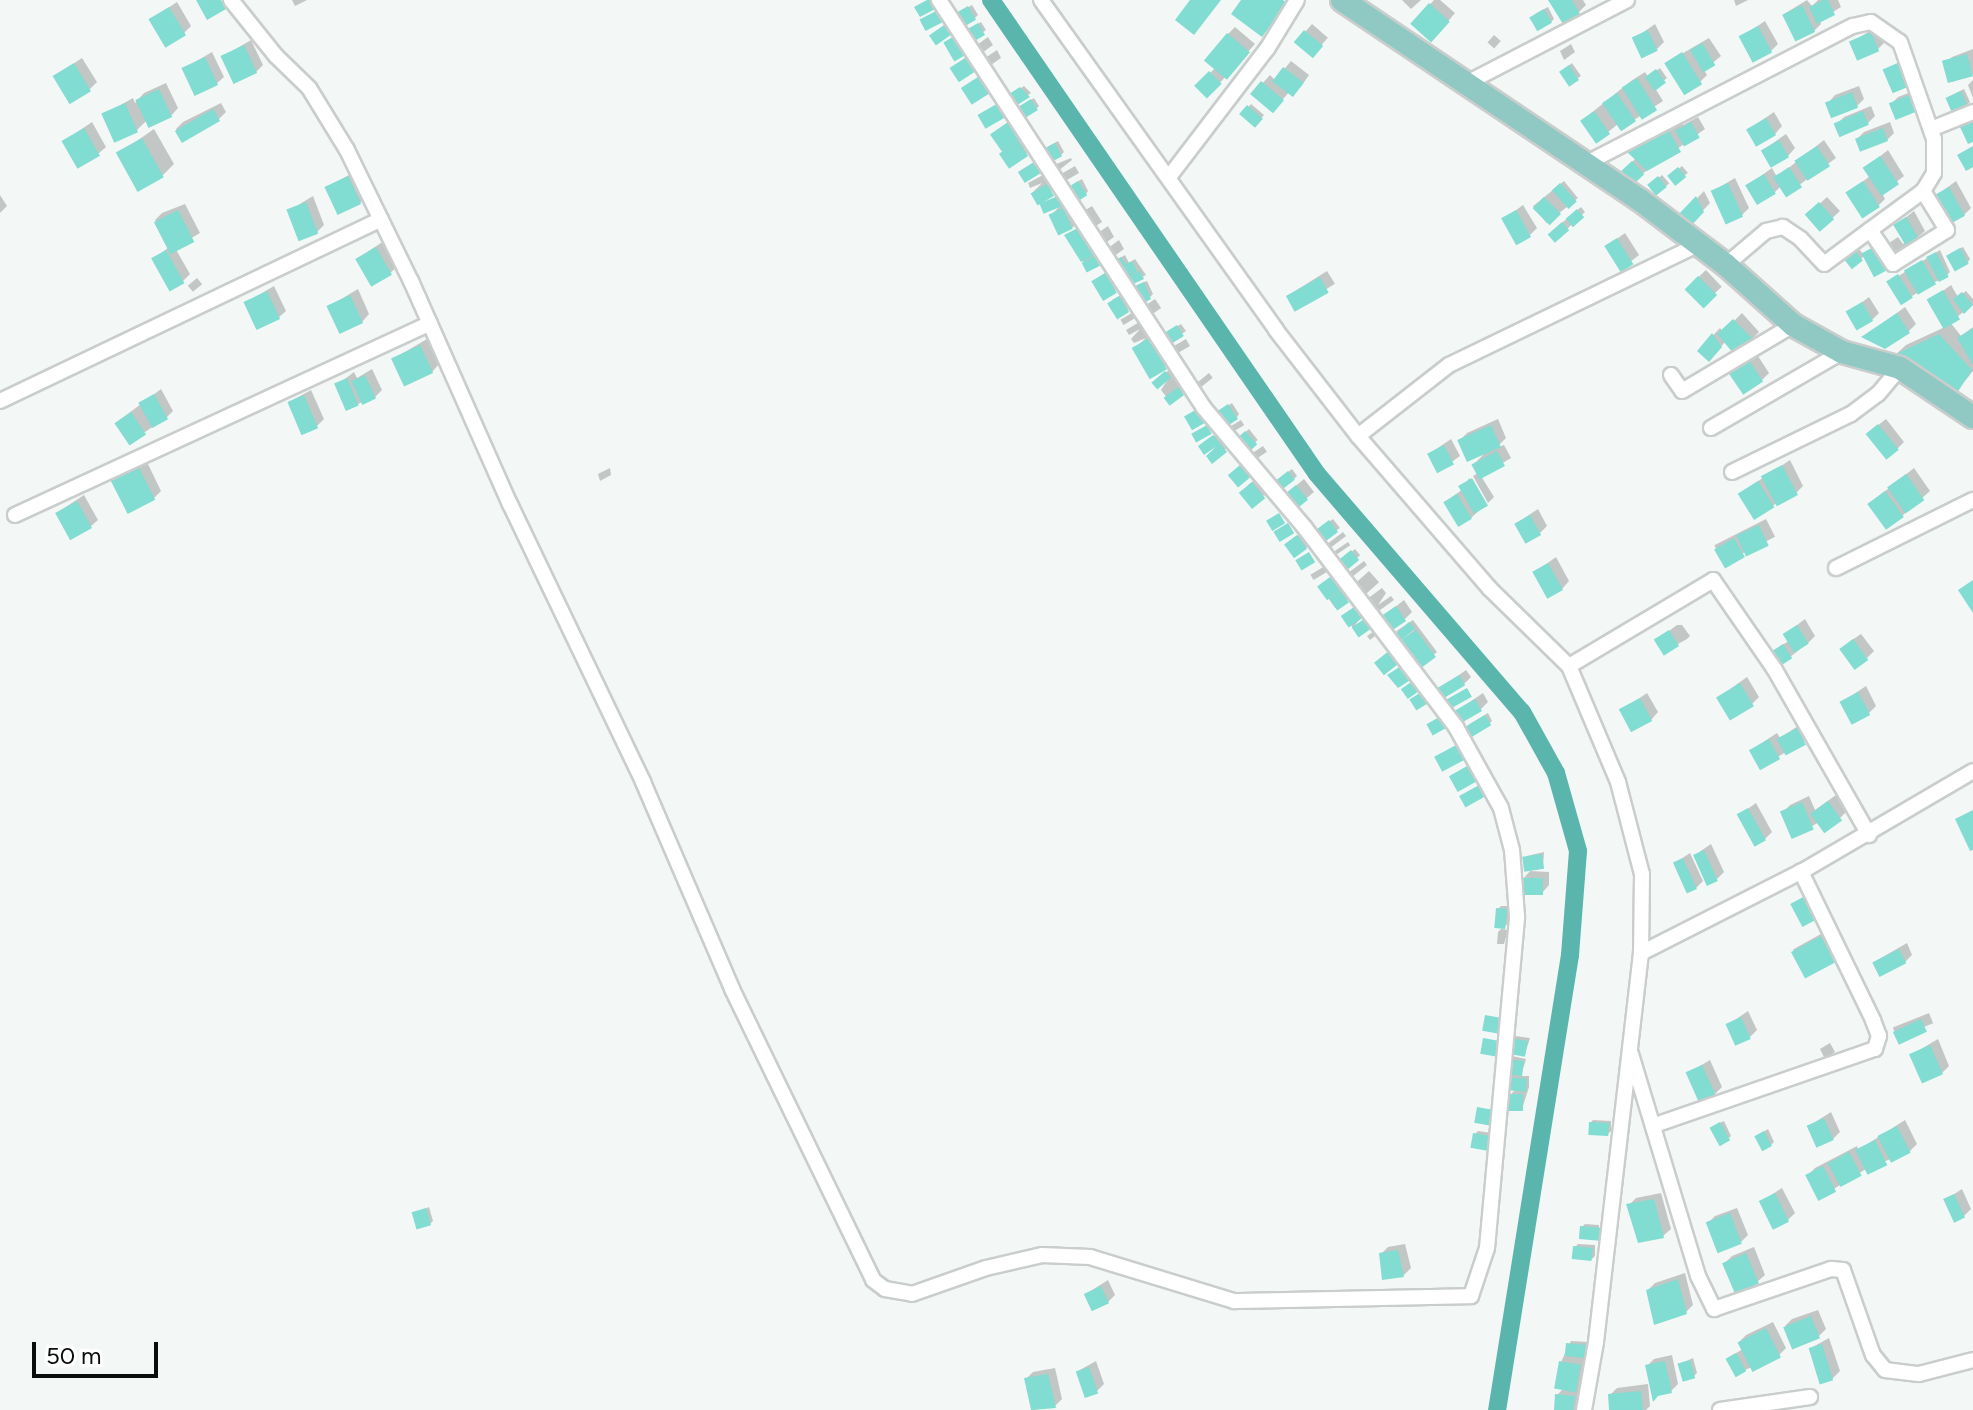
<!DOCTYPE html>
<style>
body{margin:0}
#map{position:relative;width:1973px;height:1410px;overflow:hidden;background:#f3f8f7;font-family:Figtree,sans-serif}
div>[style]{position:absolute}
.shadow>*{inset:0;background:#0003;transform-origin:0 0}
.canal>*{height:18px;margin:-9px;padding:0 9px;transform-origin:9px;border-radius:9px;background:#5ab6ac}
.building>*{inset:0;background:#81dcd1;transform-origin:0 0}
.roads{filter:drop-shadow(2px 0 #c9cdcc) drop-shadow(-2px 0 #c9cdcc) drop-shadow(0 2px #c9cdcc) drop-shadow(0 -2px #c9cdcc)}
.street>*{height:14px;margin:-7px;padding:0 7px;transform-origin:7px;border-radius:7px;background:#fff}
.primary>*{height:22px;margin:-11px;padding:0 11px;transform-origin:11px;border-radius:11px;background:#90c9c3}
span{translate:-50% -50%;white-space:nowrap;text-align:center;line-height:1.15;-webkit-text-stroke:6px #fff;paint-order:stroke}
.scale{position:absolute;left:32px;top:1342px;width:126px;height:36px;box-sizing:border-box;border:4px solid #0b0d0d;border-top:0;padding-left:10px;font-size:24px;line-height:28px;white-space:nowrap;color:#0b0d0d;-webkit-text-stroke:6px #fff;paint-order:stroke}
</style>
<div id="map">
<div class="shadow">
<i style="clip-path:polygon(292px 0,307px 0,295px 6px)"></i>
<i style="clip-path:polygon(1402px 0,1421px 0,1411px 9px)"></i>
<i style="clip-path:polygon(1434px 0,1440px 0,1455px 13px,1439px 32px,1413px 23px)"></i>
<i style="clip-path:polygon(1551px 0,1583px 0,1586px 5px,1579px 12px)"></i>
<i style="clip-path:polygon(1734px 0,1748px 0,1736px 6px)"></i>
<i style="clip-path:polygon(1807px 0,1812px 6px,1818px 0,1838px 0,1841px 7px,1820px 20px,1821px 24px,1814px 31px,1784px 14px)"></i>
<i style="clip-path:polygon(177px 2px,191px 26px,184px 33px,150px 20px)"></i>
<i style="clip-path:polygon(972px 5px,978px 15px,975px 18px,958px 13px)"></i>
<i style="clip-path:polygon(1548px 7px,1554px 19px,1551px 22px,1535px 14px)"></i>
<i style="clip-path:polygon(1765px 21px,1778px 44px,1771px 51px,1741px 37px)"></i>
<i style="clip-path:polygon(981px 22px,986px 30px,972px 40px,977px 45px,988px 37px,993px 45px,979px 55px,982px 60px,997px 50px,1001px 58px,988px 67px,952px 68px,977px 50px,946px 42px)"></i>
<i style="left:1312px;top:24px;width:21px;height:24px;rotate:41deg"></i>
<i style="clip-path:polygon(1655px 24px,1664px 42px,1657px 49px,1635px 38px)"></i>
<i style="clip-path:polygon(1878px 26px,1885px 42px,1878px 49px,1852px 42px)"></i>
<i style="clip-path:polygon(1235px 27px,1255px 44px,1208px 96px,1198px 86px,1215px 68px,1228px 34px)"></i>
<i style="left:1494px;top:35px;width:9px;height:10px;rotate:41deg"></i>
<i style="clip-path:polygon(1709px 38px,1721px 56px,1704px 70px,1707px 75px,1700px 82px,1666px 63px)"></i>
<i style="clip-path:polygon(251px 40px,263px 65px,256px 72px,222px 57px)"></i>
<i style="clip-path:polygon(1571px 44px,1575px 52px,1564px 60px,1560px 51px)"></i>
<i style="clip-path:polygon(1973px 49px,1973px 74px,1952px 82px,1945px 64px,1952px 57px)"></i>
<i style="clip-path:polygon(212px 52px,224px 77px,216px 84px,183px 69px)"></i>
<i style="clip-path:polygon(82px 58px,97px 82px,90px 89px,55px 76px)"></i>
<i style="clip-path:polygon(1291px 61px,1309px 75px,1300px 88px,1289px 92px,1279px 104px,1253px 94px,1270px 75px,1275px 80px)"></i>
<i style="clip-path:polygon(1572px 63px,1581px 76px,1578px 78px,1564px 69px)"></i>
<i style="clip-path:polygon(1660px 68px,1667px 78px,1655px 88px,1663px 101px,1634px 120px,1618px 124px,1597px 141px,1590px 114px,1631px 81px,1645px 72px,1648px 77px)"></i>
<i style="clip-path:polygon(1973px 80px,1973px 98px,1968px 85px)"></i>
<i style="clip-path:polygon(166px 83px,178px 108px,171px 116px,146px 121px,137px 130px,103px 115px,133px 98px,135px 103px,144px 93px)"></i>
<i style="clip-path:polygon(1024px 86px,1031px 93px,1013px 105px,980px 116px)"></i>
<i style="clip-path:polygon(1859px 86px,1864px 99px,1857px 106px,1828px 103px,1835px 95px)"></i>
<i style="clip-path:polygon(1919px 89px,1925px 102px,1891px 104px,1898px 97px)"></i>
<i style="clip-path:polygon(1964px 89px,1970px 102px,1967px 105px,1948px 97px)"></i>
<i style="clip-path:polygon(1034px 98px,1039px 106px,1036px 109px,1022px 106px)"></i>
<i style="clip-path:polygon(221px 103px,226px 112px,219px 119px,181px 139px,176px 129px,183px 122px)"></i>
<i style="left:1251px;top:104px;width:17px;height:13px;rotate:40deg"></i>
<i style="clip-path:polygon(1871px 106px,1875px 116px,1868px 123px,1837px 124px,1844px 117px)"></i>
<i style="clip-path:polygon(1774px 112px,1782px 126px,1775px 134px,1749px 129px)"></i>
<i style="clip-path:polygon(1678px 116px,1683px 125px,1698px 117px,1705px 129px,1631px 182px,1622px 172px)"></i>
<i style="clip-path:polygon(1016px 117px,1033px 147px,1026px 154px,1004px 152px,992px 135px)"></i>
<i style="clip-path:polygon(92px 122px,106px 147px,98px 154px,64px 141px)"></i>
<i style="clip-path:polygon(1890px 122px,1894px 133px,1887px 140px,1857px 139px,1864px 132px)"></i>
<i style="clip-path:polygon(154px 129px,174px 164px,163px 175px,118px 154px)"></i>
<i style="clip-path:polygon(1786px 134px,1795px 148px,1788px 156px,1763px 150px)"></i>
<i style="clip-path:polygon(1824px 140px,1836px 158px,1787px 194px,1781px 186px,1775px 192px,1748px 185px,1772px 168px,1777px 177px)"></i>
<i style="clip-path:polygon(1058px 141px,1064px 152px,1061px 155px,1047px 147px)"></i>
<i style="clip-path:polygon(1888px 150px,1904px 176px,1882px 193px,1885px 199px,1878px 206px,1848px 193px,1870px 176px,1865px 168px)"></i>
<i style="clip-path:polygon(1071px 158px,1072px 160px,1058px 171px,1054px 165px)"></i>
<i style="left:1075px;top:166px;width:8px;height:17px;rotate:60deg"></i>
<i style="left:1682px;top:166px;width:9px;height:16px;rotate:49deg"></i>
<i style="clip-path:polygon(356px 171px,367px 196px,360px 203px,326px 188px)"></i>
<i style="clip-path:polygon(1045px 174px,1055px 191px,1032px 193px,1042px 183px,1030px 188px,1028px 183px)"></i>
<i style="left:1662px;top:175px;width:11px;height:16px;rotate:49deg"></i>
<i style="clip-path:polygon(1735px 178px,1749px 208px,1742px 215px,1713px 191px)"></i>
<i style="clip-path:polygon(1082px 179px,1088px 191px,1086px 194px,1072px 185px)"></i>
<i style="left:1564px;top:181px;width:22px;height:40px;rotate:51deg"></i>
<i style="clip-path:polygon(1956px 181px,1971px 208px,1964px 215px,1937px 195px)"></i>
<i style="clip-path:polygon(1704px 191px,1710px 203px,1690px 224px,1681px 215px)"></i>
<i style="clip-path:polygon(0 195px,7px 206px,0 213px)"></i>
<i style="clip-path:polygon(1061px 195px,1079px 221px,1072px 228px,1051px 215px,1061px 205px,1042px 205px)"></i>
<i style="clip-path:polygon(313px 196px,324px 225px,317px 232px,290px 210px)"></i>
<i style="left:1827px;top:197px;width:19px;height:26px;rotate:47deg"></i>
<i style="clip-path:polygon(185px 204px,200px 233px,175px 248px,190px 274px,183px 281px,154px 259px,169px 247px,155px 220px,162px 213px)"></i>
<i style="clip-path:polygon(1523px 205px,1537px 228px,1530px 235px,1504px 219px)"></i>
<i style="left:1092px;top:206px;width:19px;height:11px;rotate:58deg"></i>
<i style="clip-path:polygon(1581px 207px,1585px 212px,1567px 229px,1552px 231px)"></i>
<i style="clip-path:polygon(1914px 211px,1925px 231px,1896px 255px,1865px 255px,1861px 259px,1844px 256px,1857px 246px,1863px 254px,1887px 238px,1889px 243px,1898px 237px,1903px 244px,1905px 242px,1896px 225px)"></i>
<i style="clip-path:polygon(1108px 226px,1114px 237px,1104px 244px,1098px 233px)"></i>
<i style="left:1081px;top:227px;width:41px;height:16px;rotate:59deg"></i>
<i style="clip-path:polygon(1625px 233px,1639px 255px,1621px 269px,1607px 246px)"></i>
<i style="clip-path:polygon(1119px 240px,1124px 249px,1113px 257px,1108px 248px)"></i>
<i style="clip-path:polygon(384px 241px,398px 266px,390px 273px,358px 258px)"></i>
<i style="clip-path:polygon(1963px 247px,1970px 259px,1968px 262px,1951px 253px)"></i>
<i style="clip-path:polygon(1940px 250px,1950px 272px,1947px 275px,1912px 296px,1889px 282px)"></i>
<i style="clip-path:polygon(1125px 255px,1129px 263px,1135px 259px,1146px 275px,1129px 284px,1118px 259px)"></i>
<i style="clip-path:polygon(1113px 267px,1123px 284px,1104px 298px,1094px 281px)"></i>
<i style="left:1706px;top:270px;width:23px;height:27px;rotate:47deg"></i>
<i style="left:1327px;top:271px;width:15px;height:46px;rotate:58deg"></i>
<i style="left:197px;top:278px;width:8px;height:12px;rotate:50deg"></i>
<i style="clip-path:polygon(1147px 281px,1153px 294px,1150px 297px,1137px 285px)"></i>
<i style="clip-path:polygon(1951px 285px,1958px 297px,1966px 291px,1973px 299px,1973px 305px,1950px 322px,1961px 336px,1973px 327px,1973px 371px,1955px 393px,1895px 355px,1906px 345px,1945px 327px,1930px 300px)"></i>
<i style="clip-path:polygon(274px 286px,286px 311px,278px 318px,245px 303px)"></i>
<i style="clip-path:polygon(358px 289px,369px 314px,362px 322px,328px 307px)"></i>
<i style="clip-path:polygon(1123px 294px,1131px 308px,1128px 310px,1112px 300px)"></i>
<i style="clip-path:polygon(1869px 297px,1879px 313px,1872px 320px,1848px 313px)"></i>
<i style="left:1155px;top:299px;width:11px;height:13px;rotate:56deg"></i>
<i style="clip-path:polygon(1905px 307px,1916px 324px,1909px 331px,1885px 347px,1865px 336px)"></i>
<i style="left:1135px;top:311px;width:6px;height:17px;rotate:59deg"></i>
<i style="clip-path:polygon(1742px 313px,1759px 332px,1752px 339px,1726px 341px,1716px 352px,1699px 350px,1720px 328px,1723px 332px)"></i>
<i style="clip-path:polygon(1141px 321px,1173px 360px,1151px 376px,1134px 349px,1146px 338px,1134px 343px,1131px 339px,1140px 329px,1129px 335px,1126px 330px)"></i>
<i style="clip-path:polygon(1181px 324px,1186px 331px,1169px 343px,1167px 333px)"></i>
<i style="clip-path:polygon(427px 339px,439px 364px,432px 372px,393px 359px)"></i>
<i style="left:1186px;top:339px;width:8px;height:17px;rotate:60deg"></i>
<i style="clip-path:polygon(1756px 353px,1769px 373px,1762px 380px,1731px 372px)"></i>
<i style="clip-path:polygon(372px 369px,382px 390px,375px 397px,358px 404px,337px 385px,354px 372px,357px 378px)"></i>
<i style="clip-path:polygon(1169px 370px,1185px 390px,1171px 403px,1161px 390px,1168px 379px,1157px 379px)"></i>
<i style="left:1209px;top:373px;width:6px;height:19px;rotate:51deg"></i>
<i style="clip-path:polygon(161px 389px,173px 411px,166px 418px,145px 432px,117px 422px)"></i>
<i style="clip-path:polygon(311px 390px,324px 419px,317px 426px,289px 402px)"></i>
<i style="clip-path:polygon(1232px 403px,1239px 414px,1237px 417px,1221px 410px)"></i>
<i style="clip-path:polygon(1498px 419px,1506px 438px,1496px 448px,1504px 445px,1511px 458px,1481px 476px,1494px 497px,1488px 503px,1473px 476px,1478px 473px,1474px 464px,1488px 450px,1460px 440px,1467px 433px)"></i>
<i style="clip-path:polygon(1886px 419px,1904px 442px,1897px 449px,1876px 427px)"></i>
<i style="left:1241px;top:420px;width:6px;height:15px;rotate:59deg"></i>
<i style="left:1249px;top:429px;width:14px;height:16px;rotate:51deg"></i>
<i style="clip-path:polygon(1217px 434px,1228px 447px,1212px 461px,1208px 456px,1217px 445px,1203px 443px)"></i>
<i style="clip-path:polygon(1451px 439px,1460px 456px,1439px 471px,1429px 454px)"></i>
<i style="left:1263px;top:446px;width:7px;height:16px;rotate:56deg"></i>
<i style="clip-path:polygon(146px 460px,161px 491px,154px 498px,114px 481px)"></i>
<i style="clip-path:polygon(1790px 460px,1803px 486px,1796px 493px,1772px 506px,1740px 493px)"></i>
<i style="clip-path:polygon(610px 468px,611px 475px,600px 481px,598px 474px)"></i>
<i style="clip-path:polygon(1914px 468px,1930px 491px,1902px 516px,1869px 504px)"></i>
<i style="clip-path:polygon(1292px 469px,1297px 476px,1294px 479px,1277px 480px)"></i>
<i style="clip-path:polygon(1260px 476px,1271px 490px,1264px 496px,1248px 485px)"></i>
<i style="clip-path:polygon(1469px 478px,1485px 505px,1471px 518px,1445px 502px,1463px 489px)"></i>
<i style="clip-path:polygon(1304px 479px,1314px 492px,1295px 508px,1292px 489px)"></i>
<i style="clip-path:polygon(84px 495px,98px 520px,90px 527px,58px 512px)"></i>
<i style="clip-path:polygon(1538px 509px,1547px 526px,1540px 533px,1517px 523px)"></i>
<i style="clip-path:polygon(1333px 519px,1340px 528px,1337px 530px,1318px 530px)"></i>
<i style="left:1766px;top:519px;width:20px;height:58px;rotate:63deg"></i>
<i style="left:1343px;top:532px;width:5px;height:21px;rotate:53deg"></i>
<i style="clip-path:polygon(1301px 533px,1309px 545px,1306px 548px,1289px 542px)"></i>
<i style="left:1348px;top:542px;width:4px;height:20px;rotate:56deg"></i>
<i style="left:1355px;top:549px;width:8px;height:21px;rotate:50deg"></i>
<i style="clip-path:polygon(1556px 557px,1569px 581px,1562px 589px,1535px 572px)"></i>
<i style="clip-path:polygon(1364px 561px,1367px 565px,1352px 577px,1348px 573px)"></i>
<i style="left:1325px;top:566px;width:6px;height:17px;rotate:59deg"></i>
<i style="left:1369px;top:571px;width:15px;height:18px;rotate:48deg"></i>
<i style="left:1334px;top:575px;width:28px;height:18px;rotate:55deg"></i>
<i style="clip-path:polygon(1382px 588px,1386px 593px,1378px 605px,1391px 596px,1394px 600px,1376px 613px,1367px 599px)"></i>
<i style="clip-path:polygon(1404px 600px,1412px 612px,1405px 619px,1380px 619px)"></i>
<i style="clip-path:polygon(1357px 605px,1364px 614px,1355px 625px,1368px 618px,1372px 625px,1358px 635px,1344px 616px)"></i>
<i style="clip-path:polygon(1805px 619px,1815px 636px,1808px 643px,1790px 657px,1774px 650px,1789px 641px,1785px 634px)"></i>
<i style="clip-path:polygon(1413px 620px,1437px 652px,1418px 668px,1407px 654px,1398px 663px,1376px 662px,1414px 630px,1395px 632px)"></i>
<i style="clip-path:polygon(1677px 625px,1682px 625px,1690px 636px,1687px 639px,1678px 644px,1657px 640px)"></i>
<i style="clip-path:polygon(1377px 629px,1379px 633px,1370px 640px,1367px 636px)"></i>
<i style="clip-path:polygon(1861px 634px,1874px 651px,1867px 658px,1849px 642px)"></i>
<i style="clip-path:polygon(1466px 670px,1471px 677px,1464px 684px,1438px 690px)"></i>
<i style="clip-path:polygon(1747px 677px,1759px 697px,1752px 704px,1719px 697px)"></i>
<i style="clip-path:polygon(1866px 686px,1876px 706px,1869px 713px,1842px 702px)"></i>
<i style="clip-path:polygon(1483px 693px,1488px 702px,1481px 709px,1455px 712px)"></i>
<i style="clip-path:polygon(1647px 693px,1658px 712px,1651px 720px,1622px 710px)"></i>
<i style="clip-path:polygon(1488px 713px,1492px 721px,1490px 723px,1468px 725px)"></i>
<i style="clip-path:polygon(1804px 722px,1812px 736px,1761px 767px,1751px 750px,1777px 733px,1780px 738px)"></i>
<i style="clip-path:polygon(1836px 795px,1847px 811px,1840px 818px,1819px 822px,1794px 837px,1783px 812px,1790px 805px,1809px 796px,1815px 810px)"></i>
<i style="clip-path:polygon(1756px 803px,1772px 832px,1765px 839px,1739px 815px)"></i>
<i style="clip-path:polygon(1711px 844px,1724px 872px,1717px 879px,1695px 855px)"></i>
<i style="clip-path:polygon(1544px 852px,1543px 867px,1524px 859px,1527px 856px)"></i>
<i style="clip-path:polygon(1690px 853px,1703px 881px,1696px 888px,1675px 863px)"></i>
<i style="clip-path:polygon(1530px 871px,1549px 872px,1549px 885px,1542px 893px,1523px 879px)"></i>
<i style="clip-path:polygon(1501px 906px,1509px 906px,1508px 923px,1502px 929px,1508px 930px,1504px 944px,1497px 944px,1498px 932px,1504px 926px,1498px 909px)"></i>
<i style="left:1828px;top:930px;width:26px;height:40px;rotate:61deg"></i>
<i style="clip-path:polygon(1907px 943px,1912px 955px,1905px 962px,1874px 962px)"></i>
<i style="clip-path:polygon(1748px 1011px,1757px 1030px,1750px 1037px,1729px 1024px)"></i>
<i style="left:1929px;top:1013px;width:11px;height:39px;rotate:68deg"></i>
<i style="clip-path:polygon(1516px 1036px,1530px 1038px,1525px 1054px,1513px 1039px)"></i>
<i style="clip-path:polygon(1938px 1039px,1949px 1066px,1942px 1073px,1911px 1055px)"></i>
<i style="clip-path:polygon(1830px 1043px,1835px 1052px,1825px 1059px,1820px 1049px)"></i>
<i style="clip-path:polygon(1512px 1056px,1526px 1059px,1521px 1076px,1529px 1076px,1529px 1087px,1522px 1109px,1510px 1095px,1516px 1089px,1508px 1078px,1513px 1073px,1509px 1059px)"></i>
<i style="clip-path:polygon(1710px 1060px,1722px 1087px,1715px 1094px,1688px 1073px)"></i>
<i style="clip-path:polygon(1831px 1112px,1840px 1132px,1833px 1139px,1809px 1126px)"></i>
<i style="clip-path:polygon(1593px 1120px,1611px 1121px,1611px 1131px,1608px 1134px,1590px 1123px)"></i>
<i style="clip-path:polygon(1905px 1120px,1917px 1144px,1910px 1151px,1866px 1169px,1819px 1198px,1808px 1175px,1815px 1168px,1857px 1146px,1858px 1150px)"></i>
<i style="clip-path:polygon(1724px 1121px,1731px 1136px,1729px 1138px,1715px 1125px)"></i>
<i style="clip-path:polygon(1768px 1129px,1774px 1142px,1771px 1145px,1756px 1136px)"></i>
<i style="clip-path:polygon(1478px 1131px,1492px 1133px,1488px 1149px,1475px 1134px)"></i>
<i style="clip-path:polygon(1782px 1188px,1795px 1213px,1788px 1220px,1762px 1201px)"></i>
<i style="clip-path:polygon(1962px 1189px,1971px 1209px,1964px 1216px,1945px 1200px)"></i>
<i style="clip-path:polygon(1661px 1193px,1671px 1229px,1663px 1236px,1629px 1205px,1636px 1198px)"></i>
<i style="clip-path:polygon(429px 1207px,433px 1221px,430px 1224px,414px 1214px)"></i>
<i style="clip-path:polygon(1737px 1208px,1748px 1235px,1741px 1242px,1708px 1223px,1715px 1216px)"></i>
<i style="clip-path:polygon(1585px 1224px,1599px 1225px,1598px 1239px,1582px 1227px)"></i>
<i style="clip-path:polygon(1405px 1244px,1411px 1268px,1404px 1275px,1384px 1277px,1381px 1254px,1388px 1247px)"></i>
<i style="clip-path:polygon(1578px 1244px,1595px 1245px,1595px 1256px,1592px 1259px,1575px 1247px)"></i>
<i style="clip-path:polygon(1754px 1247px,1765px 1275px,1757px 1282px,1725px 1263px,1732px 1256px)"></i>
<i style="clip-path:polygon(1685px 1273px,1693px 1305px,1686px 1312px,1648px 1290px,1655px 1283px)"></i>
<i style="clip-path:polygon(1108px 1280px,1115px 1295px,1108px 1302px,1086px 1294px)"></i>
<i style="clip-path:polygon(1818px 1310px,1826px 1329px,1819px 1336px,1785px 1326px,1792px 1319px)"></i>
<i style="clip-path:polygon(1773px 1322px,1786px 1348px,1779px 1355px,1745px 1370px,1731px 1356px,1743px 1349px,1739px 1342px,1746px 1335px)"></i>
<i style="clip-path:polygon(1829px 1338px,1840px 1371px,1832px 1379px,1811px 1348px)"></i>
<i style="clip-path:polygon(1571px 1341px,1588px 1342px,1588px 1353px,1583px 1357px,1587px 1358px,1584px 1383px,1578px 1389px,1578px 1410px,1556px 1410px,1557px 1395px,1564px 1388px,1561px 1362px)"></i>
<i style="clip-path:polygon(1672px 1355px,1678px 1384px,1671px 1391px,1647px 1366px,1654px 1359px)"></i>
<i style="clip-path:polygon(1693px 1358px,1697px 1373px,1694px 1376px,1680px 1364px)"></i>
<i style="clip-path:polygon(1096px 1361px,1104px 1384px,1097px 1391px,1078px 1371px)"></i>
<i style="clip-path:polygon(1055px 1368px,1062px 1399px,1055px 1406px,1033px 1410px,1026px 1379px,1033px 1372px)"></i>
<i style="clip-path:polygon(1648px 1384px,1650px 1406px,1646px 1410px,1611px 1410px,1610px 1395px,1617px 1388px)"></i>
</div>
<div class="canal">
<i style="left:991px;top:0;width:575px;rotate:55.48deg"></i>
<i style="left:1317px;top:474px;width:314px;rotate:49.3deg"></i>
<i style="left:1522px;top:712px;width:70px;rotate:60.9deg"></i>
<i style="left:1556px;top:773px;width:81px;rotate:74.2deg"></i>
<i style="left:1578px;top:851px;width:104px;rotate:94.4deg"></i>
<i style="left:1570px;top:955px;width:461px;rotate:99.1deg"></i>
</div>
<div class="building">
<i style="clip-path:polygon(196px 0,221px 0,226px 9px,207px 20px)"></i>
<i style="clip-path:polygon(927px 0,935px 0,939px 7px,920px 17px,914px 7px)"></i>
<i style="clip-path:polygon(1190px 0,1221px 0,1194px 35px,1175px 20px)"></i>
<i style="clip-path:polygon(1241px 0,1283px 0,1287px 3px,1262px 37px,1231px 14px)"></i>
<i style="clip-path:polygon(1548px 0,1572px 0,1580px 14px,1563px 24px)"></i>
<i style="clip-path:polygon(1823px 0,1828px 0,1835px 15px,1817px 24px,1809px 7px)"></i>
<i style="left:1429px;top:3px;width:28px;height:28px;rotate:42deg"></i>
<i style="left:1802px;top:5px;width:30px;height:22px;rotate:64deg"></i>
<i style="left:968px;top:6px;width:16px;height:17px;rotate:60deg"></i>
<i style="left:169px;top:7px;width:33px;height:24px;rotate:59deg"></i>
<i style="left:940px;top:9px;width:13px;height:23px;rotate:63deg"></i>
<i style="left:1544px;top:9px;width:16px;height:17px;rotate:60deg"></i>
<i style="left:947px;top:23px;width:12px;height:22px;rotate:55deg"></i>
<i style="left:978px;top:23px;width:14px;height:16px;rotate:60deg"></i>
<i style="left:1758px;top:26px;width:30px;height:22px;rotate:62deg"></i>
<i style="left:1304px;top:30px;width:25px;height:16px;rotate:40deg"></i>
<i style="left:1648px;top:30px;width:23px;height:18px;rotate:65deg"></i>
<i style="left:1871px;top:32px;width:21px;height:24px;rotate:67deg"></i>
<i style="left:1227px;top:33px;width:30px;height:36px;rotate:40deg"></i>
<i style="left:958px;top:34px;width:22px;height:17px;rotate:60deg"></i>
<i style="left:1702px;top:43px;width:26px;height:14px;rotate:59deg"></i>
<i style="left:244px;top:45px;width:31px;height:26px;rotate:65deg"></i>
<i style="left:1682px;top:52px;width:38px;height:21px;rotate:58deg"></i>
<i style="left:1967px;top:54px;width:23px;height:26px;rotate:75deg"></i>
<i style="left:968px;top:56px;width:17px;height:22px;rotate:57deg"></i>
<i style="left:205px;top:57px;width:31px;height:26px;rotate:65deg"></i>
<i style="left:1900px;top:62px;width:26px;height:19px;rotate:67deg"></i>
<i style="left:74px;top:63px;width:33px;height:25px;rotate:59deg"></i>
<i style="left:1569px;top:65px;width:18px;height:12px;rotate:56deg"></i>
<i style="left:1283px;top:67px;width:26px;height:18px;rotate:37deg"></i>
<i style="left:1656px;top:69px;width:17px;height:14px;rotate:54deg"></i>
<i style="left:1209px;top:71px;width:18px;height:21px;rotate:45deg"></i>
<i style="left:981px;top:75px;width:20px;height:24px;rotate:57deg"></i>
<i style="left:1637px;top:78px;width:38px;height:18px;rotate:58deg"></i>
<i style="left:1261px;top:81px;width:30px;height:17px;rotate:40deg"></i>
<i style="clip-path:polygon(1020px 87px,1030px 97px,1014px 107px,1006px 96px)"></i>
<i style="left:159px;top:89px;width:31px;height:26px;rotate:65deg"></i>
<i style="left:1961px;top:91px;width:17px;height:17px;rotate:66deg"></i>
<i style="left:1852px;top:92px;width:17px;height:29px;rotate:69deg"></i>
<i style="left:1617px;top:93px;width:34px;height:18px;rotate:56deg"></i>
<i style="left:1912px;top:94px;width:18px;height:25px;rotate:68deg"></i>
<i style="left:1031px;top:99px;width:13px;height:17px;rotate:58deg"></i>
<i style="left:1000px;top:102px;width:16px;height:26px;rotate:60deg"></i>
<i style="left:125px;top:103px;width:32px;height:26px;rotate:66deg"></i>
<i style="left:1247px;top:105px;width:21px;height:12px;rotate:41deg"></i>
<i style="left:213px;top:109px;width:14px;height:44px;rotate:60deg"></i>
<i style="left:1594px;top:111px;width:28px;height:17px;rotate:55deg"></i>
<i style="left:1863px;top:111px;width:15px;height:32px;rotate:67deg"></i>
<i style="left:1766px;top:118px;width:20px;height:23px;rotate:60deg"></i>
<i style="clip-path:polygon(1973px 119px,1973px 142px,1968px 144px,1959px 125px)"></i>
<i style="left:1008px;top:122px;width:21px;height:22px;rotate:55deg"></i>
<i style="left:1691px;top:122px;width:18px;height:18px;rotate:61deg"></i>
<i style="clip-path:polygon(1666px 126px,1681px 152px,1647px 171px,1624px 149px)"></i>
<i style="left:84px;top:128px;width:32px;height:26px;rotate:60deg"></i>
<i style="left:1883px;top:128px;width:14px;height:30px;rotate:69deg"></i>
<i style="left:142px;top:138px;width:45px;height:30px;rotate:61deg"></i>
<i style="left:1779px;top:140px;width:20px;height:21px;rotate:60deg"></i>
<i style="left:1018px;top:141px;width:18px;height:23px;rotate:56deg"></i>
<i style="left:1055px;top:143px;width:15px;height:16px;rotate:62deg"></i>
<i style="left:1817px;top:146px;width:24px;height:27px;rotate:57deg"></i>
<i style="clip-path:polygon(1973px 146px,1973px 167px,1966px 171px,1957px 155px)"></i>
<i style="left:1880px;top:156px;width:34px;height:21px;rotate:56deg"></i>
<i style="left:1632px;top:161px;width:18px;height:17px;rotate:47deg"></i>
<i style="left:1034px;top:162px;width:13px;height:19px;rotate:58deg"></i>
<i style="left:1678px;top:167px;width:13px;height:14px;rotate:51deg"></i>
<i style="left:1789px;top:167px;width:24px;height:19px;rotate:57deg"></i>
<i style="left:1764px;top:174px;width:23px;height:22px;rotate:59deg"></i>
<i style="left:348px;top:176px;width:31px;height:26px;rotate:65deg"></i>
<i style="left:1658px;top:176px;width:14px;height:14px;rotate:51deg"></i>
<i style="left:1078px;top:181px;width:17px;height:13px;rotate:57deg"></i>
<i style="left:1863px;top:181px;width:31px;height:21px;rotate:57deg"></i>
<i style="left:1560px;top:183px;width:25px;height:11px;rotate:48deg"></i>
<i style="left:1728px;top:183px;width:37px;height:19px;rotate:66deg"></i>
<i style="left:1047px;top:184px;width:14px;height:19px;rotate:60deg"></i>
<i style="left:1949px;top:187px;width:33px;height:17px;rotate:61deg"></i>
<i style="left:1058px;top:196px;width:11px;height:20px;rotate:68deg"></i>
<i style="clip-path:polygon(1696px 196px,1704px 212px,1690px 227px,1678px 215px)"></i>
<i style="left:1544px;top:197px;width:24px;height:16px;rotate:45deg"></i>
<i style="left:306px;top:202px;width:34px;height:21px;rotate:69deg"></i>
<i style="left:1819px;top:202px;width:23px;height:19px;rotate:49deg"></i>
<i style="left:1063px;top:208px;width:23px;height:16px;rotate:65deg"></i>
<i style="left:1577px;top:209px;width:11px;height:15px;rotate:49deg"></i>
<i style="left:178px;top:210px;width:36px;height:27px;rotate:63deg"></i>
<i style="left:1516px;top:210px;width:31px;height:17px;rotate:61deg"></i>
<i style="left:1906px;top:217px;width:27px;height:15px;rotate:59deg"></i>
<i style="left:1562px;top:222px;width:11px;height:19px;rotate:49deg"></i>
<i style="clip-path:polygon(1078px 228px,1093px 256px,1081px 262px,1064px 235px)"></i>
<i style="left:1617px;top:238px;width:31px;height:15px;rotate:58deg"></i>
<i style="left:1879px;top:244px;width:27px;height:20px;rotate:62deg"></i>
<i style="left:376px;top:247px;width:32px;height:24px;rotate:60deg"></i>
<i style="left:1853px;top:248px;width:16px;height:14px;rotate:52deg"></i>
<i style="left:1960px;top:248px;width:18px;height:16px;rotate:61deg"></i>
<i style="left:166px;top:250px;width:38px;height:17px;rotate:61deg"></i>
<i style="left:1936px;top:252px;width:28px;height:11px;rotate:63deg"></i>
<i style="left:1095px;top:256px;width:11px;height:15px;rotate:63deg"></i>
<i style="clip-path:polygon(1121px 257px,1126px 264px,1132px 261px,1137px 271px,1130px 276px,1140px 271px,1144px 279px,1129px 286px,1113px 262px)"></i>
<i style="left:1922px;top:260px;width:28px;height:21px;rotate:60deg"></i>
<i style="left:1105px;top:273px;width:23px;height:16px;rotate:59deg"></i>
<i style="left:1898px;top:274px;width:28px;height:14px;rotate:58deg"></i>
<i style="left:1698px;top:276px;width:27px;height:19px;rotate:45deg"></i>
<i style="left:1320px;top:277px;width:18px;height:39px;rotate:61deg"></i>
<i style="clip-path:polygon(1144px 282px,1151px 299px,1142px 304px,1131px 288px)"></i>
<i style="left:1943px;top:290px;width:34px;height:19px;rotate:60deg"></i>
<i style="left:267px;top:291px;width:31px;height:26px;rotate:65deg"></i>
<i style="clip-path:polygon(1962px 292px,1973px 305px,1964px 314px,1953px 299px)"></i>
<i style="left:350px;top:295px;width:31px;height:26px;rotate:65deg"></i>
<i style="left:1119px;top:296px;width:19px;height:14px;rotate:58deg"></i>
<i style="left:1862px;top:302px;width:22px;height:19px;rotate:60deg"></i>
<i style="clip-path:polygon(1897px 313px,1910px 333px,1885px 349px,1861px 337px)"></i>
<i style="clip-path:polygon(1733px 319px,1754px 340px,1734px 354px,1717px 334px)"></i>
<i style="left:1177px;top:325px;width:13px;height:19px;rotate:58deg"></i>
<i style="clip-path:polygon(1973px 328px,1973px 365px,1957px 338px)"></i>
<i style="clip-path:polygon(1712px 333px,1722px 347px,1709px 362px,1697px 351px)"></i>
<i style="clip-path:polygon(1939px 334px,1972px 370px,1955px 396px,1892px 356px)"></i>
<i style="left:1149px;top:338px;width:36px;height:20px;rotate:60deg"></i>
<i style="left:420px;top:345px;width:31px;height:32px;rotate:65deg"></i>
<i style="left:1748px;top:359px;width:27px;height:24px;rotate:56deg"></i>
<i style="left:1165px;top:371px;width:9px;height:18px;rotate:49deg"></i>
<i style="left:365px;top:375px;width:26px;height:15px;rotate:65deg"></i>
<i style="left:347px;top:378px;width:30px;height:14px;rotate:67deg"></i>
<i style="left:1178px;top:387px;width:10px;height:18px;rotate:53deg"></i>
<i style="left:154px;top:394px;width:29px;height:18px;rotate:61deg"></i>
<i style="left:304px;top:395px;width:36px;height:18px;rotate:67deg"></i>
<i style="left:1228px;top:404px;width:18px;height:16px;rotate:56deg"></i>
<i style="left:1197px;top:409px;width:16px;height:15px;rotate:60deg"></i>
<i style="left:131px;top:412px;width:27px;height:20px;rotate:56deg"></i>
<i style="left:1878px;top:424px;width:33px;height:16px;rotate:51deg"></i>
<i style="left:1207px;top:425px;width:10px;height:18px;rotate:61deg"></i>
<i style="left:1491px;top:425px;width:24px;height:37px;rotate:66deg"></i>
<i style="left:1245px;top:431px;width:18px;height:14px;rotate:47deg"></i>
<i style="clip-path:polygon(1213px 435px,1227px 452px,1212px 464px,1206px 456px,1217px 446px,1204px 455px,1198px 446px)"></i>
<i style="left:1444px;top:445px;width:22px;height:19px;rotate:63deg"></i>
<i style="left:1497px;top:451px;width:17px;height:29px;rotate:62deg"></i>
<i style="left:1240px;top:465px;width:16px;height:16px;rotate:50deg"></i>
<i style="left:1782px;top:465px;width:34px;height:24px;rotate:62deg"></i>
<i style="left:138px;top:466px;width:38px;height:31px;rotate:63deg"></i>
<i style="left:1288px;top:471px;width:11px;height:21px;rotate:52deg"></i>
<i style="left:1906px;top:474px;width:32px;height:23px;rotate:55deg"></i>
<i style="left:1472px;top:478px;width:32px;height:16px;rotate:60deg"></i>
<i style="left:1758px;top:481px;width:31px;height:24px;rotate:58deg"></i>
<i style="left:1252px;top:482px;width:21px;height:17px;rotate:51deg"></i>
<i style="left:1296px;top:485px;width:19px;height:18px;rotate:51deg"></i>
<i style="left:1885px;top:491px;width:32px;height:22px;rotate:54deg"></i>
<i style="left:1457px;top:494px;width:29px;height:16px;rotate:59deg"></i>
<i style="left:77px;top:501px;width:31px;height:25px;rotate:61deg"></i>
<i style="left:1279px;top:513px;width:12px;height:15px;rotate:59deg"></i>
<i style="left:1530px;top:515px;width:23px;height:18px;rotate:61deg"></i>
<i style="left:1329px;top:520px;width:15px;height:21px;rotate:53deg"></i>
<i style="left:1288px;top:523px;width:12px;height:17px;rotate:59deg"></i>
<i style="left:1759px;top:525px;width:23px;height:25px;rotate:65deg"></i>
<i style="left:1297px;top:535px;width:17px;height:16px;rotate:54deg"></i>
<i style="left:1734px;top:538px;width:22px;height:23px;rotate:60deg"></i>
<i style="left:1351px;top:550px;width:13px;height:18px;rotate:51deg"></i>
<i style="left:1309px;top:552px;width:12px;height:16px;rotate:59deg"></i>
<i style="left:1548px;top:563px;width:31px;height:18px;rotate:61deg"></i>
<i style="left:1330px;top:577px;width:17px;height:16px;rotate:54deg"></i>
<i style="clip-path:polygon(1973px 580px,1973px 613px,1958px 590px)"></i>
<i style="left:1341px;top:591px;width:14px;height:14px;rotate:56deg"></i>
<i style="left:1396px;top:606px;width:18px;height:22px;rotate:56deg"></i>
<i style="left:1354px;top:607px;width:14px;height:16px;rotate:56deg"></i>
<i style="left:1364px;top:619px;width:12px;height:15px;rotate:55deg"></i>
<i style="left:1409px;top:622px;width:9px;height:22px;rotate:49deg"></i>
<i style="left:1797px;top:625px;width:22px;height:17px;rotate:58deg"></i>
<i style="clip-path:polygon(1416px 630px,1436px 657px,1417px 671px,1410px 661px,1416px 655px,1408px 661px,1396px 644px)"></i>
<i style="left:1669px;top:630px;width:19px;height:18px;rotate:58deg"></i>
<i style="left:1853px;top:639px;width:26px;height:17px;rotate:54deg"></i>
<i style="left:1783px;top:644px;width:17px;height:16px;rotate:57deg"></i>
<i style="left:1389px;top:651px;width:16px;height:19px;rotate:52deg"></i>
<i style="clip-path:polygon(1401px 666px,1412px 679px,1398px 688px,1387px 675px)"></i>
<i style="left:1459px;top:675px;width:12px;height:28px;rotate:59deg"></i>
<i style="left:1414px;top:680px;width:12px;height:16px;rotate:55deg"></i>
<i style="left:1740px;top:683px;width:27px;height:28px;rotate:59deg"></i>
<i style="left:1467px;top:688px;width:10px;height:24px;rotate:61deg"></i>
<i style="left:1423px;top:691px;width:13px;height:16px;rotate:58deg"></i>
<i style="left:1858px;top:692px;width:26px;height:21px;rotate:62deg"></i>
<i style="left:1640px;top:698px;width:26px;height:24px;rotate:62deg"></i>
<i style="left:1475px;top:699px;width:14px;height:26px;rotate:60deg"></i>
<i style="left:1443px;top:715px;width:13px;height:19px;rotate:61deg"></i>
<i style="left:1485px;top:715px;width:12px;height:26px;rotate:59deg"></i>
<i style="left:1797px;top:728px;width:19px;height:23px;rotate:62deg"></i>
<i style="left:1769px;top:739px;width:23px;height:23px;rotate:61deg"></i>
<i style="left:1458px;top:744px;width:17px;height:27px;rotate:62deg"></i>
<i style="left:1469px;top:765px;width:18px;height:23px;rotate:61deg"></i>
<i style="left:1481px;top:784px;width:13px;height:25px;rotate:61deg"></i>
<i style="left:1828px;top:801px;width:24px;height:22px;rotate:54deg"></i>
<i style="left:1802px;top:802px;width:30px;height:24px;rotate:67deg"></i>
<i style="left:1748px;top:808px;width:37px;height:13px;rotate:61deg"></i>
<i style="clip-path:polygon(1973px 810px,1973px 850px,1970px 851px,1955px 819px)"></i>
<i style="left:1704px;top:850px;width:34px;height:12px;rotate:66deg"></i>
<i style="left:1542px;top:854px;width:15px;height:20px;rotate:82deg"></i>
<i style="left:1683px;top:858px;width:34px;height:11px;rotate:66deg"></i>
<i style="left:1521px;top:878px;width:22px;height:17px"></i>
<i style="left:1807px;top:895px;width:26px;height:19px;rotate:62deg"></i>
<i style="left:1496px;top:908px;width:11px;height:20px;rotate:5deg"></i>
<i style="left:1821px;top:936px;width:30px;height:34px;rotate:62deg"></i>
<i style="left:1899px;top:949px;width:16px;height:30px;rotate:63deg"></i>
<i style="left:1485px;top:1015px;width:17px;height:16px;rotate:10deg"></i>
<i style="left:1741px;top:1017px;width:24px;height:17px;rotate:66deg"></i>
<i style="left:1921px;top:1019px;width:14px;height:31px;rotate:65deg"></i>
<i style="left:1483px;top:1038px;width:17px;height:16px;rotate:10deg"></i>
<i style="left:1511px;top:1038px;width:17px;height:16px;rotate:10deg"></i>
<i style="left:1930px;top:1045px;width:32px;height:23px;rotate:66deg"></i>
<i style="left:1507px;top:1059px;width:17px;height:15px;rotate:7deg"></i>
<i style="left:1702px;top:1065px;width:34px;height:18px;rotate:66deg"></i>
<i style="left:1506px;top:1077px;width:21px;height:13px;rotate:5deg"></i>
<i style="left:1508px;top:1094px;width:15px;height:17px"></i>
<i style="left:1477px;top:1107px;width:17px;height:16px;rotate:10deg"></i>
<i style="left:1824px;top:1118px;width:24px;height:19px;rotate:66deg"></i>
<i style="left:1589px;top:1122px;width:20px;height:13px;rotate:3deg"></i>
<i style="left:1720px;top:1122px;width:21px;height:12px;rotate:61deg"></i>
<i style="left:1897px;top:1126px;width:30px;height:22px;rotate:63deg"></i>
<i style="left:1764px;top:1131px;width:17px;height:11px;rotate:62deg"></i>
<i style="left:1473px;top:1133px;width:17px;height:15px;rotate:10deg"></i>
<i style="left:1875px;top:1140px;width:28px;height:22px;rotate:64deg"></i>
<i style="left:1849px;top:1152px;width:27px;height:24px;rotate:62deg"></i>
<i style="left:1823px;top:1166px;width:29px;height:20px;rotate:63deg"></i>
<i style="left:1775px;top:1193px;width:32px;height:18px;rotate:64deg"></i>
<i style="left:1954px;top:1194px;width:26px;height:12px;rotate:65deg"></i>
<i style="clip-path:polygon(1654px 1199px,1664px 1238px,1638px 1243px,1626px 1204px)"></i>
<i style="left:426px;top:1208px;width:18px;height:15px;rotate:74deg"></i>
<i style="left:1730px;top:1213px;width:33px;height:26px;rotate:69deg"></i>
<i style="left:1580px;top:1226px;width:21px;height:13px;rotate:5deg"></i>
<i style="left:1573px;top:1246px;width:20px;height:13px;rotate:6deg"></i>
<i style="clip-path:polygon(1398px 1250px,1404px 1277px,1382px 1280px,1379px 1253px)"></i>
<i style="left:1746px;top:1253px;width:33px;height:26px;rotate:67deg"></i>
<i style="clip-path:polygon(1678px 1279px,1687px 1314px,1654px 1325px,1646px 1290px)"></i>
<i style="left:1101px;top:1286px;width:19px;height:19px;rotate:65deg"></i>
<i style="left:1811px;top:1316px;width:24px;height:30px;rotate:68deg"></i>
<i style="left:1766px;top:1328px;width:33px;height:32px;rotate:63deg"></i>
<i style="left:1566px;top:1343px;width:20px;height:13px;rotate:6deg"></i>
<i style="left:1822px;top:1344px;width:38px;height:14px;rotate:73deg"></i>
<i style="left:1736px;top:1353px;width:21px;height:12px;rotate:61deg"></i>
<i style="left:1690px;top:1360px;width:19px;height:13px;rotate:74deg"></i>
<i style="left:1559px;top:1361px;width:22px;height:28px;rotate:10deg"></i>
<i style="clip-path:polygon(1665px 1361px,1672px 1393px,1658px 1396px,1653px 1402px,1645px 1365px)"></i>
<i style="left:1089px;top:1367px;width:28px;height:14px;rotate:71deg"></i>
<i style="clip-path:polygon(1048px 1374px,1056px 1408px,1031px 1410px,1024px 1378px)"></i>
<i style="clip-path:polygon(1641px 1391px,1643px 1410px,1609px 1410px,1608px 1394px)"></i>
<i style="clip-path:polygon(1555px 1394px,1575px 1396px,1573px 1410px,1554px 1410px)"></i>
</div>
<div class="roads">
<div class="street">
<i style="left:231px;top:0;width:72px;rotate:51.2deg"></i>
<i style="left:276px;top:56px;width:46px;rotate:44.1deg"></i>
<i style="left:309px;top:88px;width:73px;rotate:58.5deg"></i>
<i style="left:347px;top:150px;width:146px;rotate:64deg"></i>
<i style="left:411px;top:281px;width:244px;rotate:66.1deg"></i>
<i style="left:510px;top:504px;width:308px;rotate:64.4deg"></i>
<i style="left:643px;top:782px;width:225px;rotate:66.7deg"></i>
<i style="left:732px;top:989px;width:323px;rotate:64.1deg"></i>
<i style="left:873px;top:1280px;width:15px;rotate:37deg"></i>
<i style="left:885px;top:1289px;width:27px;rotate:10deg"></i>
<i style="left:912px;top:1294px;width:78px;rotate:-19.4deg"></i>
<i style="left:986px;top:1268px;width:57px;rotate:-13.1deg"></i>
<i style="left:1042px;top:1255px;width:48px;rotate:2.4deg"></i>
<i style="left:1090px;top:1257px;width:151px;rotate:17deg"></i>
<i style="left:1234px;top:1301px;width:237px;rotate:-1.2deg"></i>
<i style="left:1471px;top:1296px;width:51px;rotate:-71.6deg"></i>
<i style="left:1487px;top:1248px;width:333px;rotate:-84.8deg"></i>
<i style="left:1517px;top:916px;width:66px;rotate:-94.3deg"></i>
<i style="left:1512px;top:850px;width:43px;rotate:-104.7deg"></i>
<i style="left:1501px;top:808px;width:93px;rotate:-119.1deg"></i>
<i style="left:1456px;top:727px;width:250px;rotate:-127.2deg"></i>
<i style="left:1305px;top:528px;width:157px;rotate:-130.1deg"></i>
<i style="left:1204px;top:408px;width:487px;rotate:-123deg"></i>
<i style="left:1041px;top:0;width:405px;rotate:54.5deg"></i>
<i style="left:1276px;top:330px;width:134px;rotate:52.3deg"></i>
<i style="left:1358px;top:436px;width:202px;rotate:49.2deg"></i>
<i style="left:1490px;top:589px;width:110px;rotate:44.3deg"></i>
<i style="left:1569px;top:666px;width:126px;rotate:67.1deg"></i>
<i style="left:1618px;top:782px;width:95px;rotate:75.4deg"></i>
<i style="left:1642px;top:874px;width:79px;rotate:90.7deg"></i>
<i style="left:1641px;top:953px;width:392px;rotate:96.6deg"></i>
<i style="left:1596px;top:1342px;width:69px;rotate:100deg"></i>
<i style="left:1467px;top:83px;width:180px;rotate:-27.4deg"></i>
<i style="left:1931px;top:129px;width:45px;rotate:-22deg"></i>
<i style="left:1587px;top:163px;width:299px;rotate:-27.3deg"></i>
<i style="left:1853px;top:26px;width:18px;rotate:-13deg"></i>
<i style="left:1871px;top:22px;width:35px;rotate:35deg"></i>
<i style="left:1900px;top:42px;width:103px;rotate:70.7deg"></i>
<i style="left:1934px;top:139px;width:34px;rotate:90deg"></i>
<i style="left:1934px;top:173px;width:21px;rotate:121deg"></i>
<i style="left:1923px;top:191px;width:46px;rotate:58.4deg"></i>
<i style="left:1947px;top:230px;width:64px;rotate:147.8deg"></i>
<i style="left:1893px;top:264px;width:41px;rotate:-124.1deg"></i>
<i style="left:1870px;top:230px;width:57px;rotate:143.5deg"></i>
<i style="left:1824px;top:264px;width:34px;rotate:-133deg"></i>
<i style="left:1801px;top:239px;width:22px;rotate:-146deg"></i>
<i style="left:1783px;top:227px;width:17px;rotate:167deg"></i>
<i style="left:1766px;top:231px;width:52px;rotate:139.6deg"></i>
<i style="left:1169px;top:177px;width:161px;rotate:-52.6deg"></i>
<i style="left:1267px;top:49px;width:57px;rotate:-58.5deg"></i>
<i style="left:1870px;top:230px;width:66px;rotate:-36.3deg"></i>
<i style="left:1671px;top:375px;width:19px;rotate:55deg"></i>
<i style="left:1682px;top:391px;width:129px;rotate:-30.7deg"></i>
<i style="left:0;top:401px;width:422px;rotate:-25.5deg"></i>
<i style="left:1711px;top:428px;width:151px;rotate:-30.1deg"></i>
<i style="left:1358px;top:436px;width:115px;rotate:-38deg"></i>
<i style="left:1449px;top:365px;width:278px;rotate:-25.8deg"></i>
<i style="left:1732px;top:472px;width:132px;rotate:-26deg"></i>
<i style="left:1851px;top:414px;width:34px;rotate:-37deg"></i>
<i style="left:1878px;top:394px;width:34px;rotate:-50deg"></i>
<i style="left:15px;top:515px;width:457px;rotate:-24.8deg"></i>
<i style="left:1836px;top:568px;width:153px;rotate:-26.4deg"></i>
<i style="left:1569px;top:666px;width:168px;rotate:-30.8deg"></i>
<i style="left:1713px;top:580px;width:109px;rotate:55.4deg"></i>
<i style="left:1775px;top:670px;width:190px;rotate:60.3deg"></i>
<i style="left:1641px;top:953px;width:179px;rotate:-26.9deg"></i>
<i style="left:1801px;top:872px;width:199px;rotate:-30.4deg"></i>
<i style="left:1631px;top:1054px;width:232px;rotate:73.2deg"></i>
<i style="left:1698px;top:1276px;width:37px;rotate:64deg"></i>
<i style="left:1714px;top:1309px;width:124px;rotate:-18.9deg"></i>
<i style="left:1831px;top:1269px;width:12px;rotate:5deg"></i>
<i style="left:1843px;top:1270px;width:90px;rotate:70.6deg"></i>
<i style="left:1873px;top:1355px;width:19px;rotate:51deg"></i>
<i style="left:1885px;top:1370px;width:34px;rotate:7deg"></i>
<i style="left:1919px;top:1374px;width:56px;rotate:-14.5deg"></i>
<i style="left:1655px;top:1125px;width:233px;rotate:-19.1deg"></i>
<i style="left:1875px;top:1049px;width:14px;rotate:-73deg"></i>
<i style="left:1879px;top:1036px;width:17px;rotate:-111deg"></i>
<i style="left:1873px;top:1020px;width:165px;rotate:-115.9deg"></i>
<i style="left:1720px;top:1410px;width:91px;rotate:-8.2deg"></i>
</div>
<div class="primary">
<i style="left:1342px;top:0;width:359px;rotate:33.9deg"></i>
<i style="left:1640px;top:200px;width:108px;rotate:37.1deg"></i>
<i style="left:1726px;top:265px;width:90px;rotate:41.8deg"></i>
<i style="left:1793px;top:325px;width:56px;rotate:28.9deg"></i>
<i style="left:1842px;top:352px;width:60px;rotate:15.4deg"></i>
<i style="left:1900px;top:368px;width:88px;rotate:33.9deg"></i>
</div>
</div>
<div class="scale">50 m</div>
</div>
